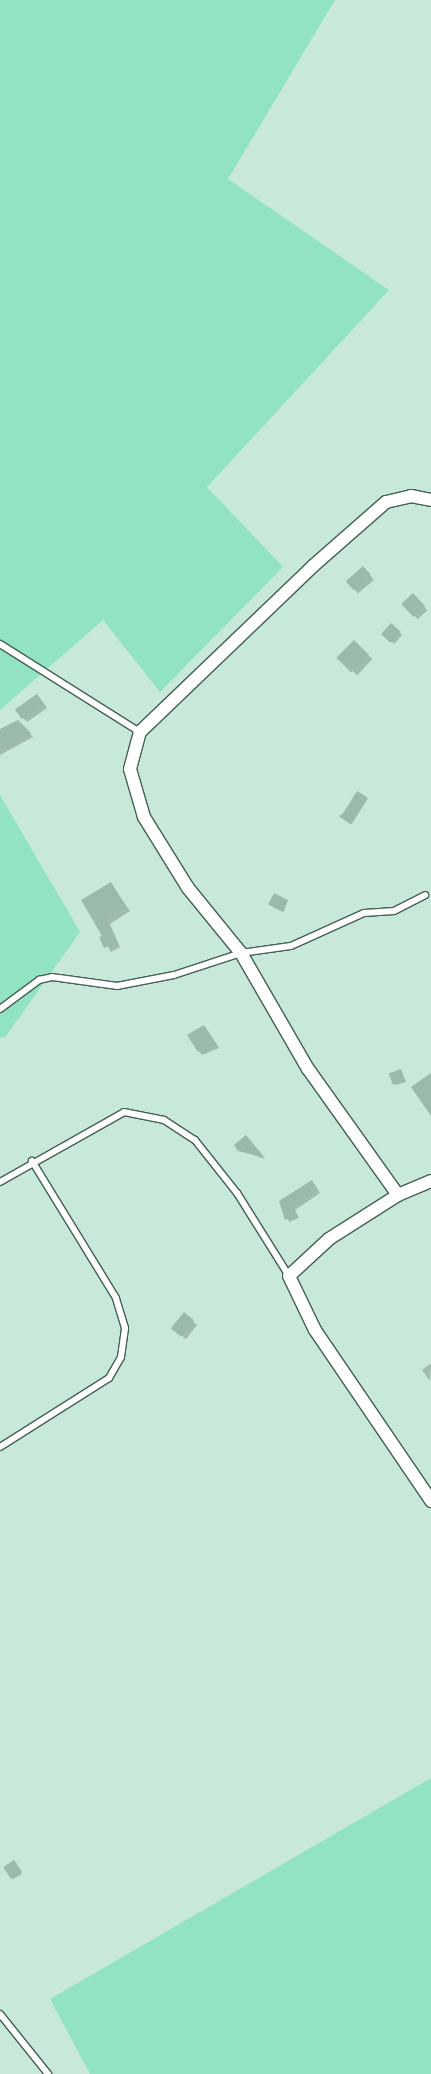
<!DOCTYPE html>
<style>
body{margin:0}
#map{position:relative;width:431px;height:2074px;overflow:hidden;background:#c8e9da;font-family:"Golos Text",sans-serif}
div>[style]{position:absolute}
.green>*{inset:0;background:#91e3c1}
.shadow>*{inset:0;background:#0003;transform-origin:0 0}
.building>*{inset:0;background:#9abaab;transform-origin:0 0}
.roads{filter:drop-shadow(1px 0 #426053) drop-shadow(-1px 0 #426053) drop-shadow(0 1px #426053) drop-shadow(0 -1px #426053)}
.service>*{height:6px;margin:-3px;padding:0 3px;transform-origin:3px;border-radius:3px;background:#fff}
.minor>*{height:12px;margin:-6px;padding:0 6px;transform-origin:6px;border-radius:6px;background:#fff}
span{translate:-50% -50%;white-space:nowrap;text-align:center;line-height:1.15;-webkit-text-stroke:5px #c8e9da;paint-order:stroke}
</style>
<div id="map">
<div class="green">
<i style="clip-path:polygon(0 0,335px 0,228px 179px,389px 290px,207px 487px,283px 567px,160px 692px,103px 620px,0 710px)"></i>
<i style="clip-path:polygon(0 795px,80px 932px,6px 1036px,0 1038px)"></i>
<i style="clip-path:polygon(431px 1778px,431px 2074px,90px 2074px,50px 1999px)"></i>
</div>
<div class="shadow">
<i style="left:363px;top:567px;width:17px;height:21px;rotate:50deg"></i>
<i style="left:413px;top:595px;width:21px;height:13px;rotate:47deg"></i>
<i style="left:391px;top:625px;width:15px;height:12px;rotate:42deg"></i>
<i style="left:354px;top:642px;width:25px;height:22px;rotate:43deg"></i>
<i style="clip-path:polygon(41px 700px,47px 708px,27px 722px,23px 718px)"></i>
<i style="clip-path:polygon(18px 721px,33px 737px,0 755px,0 730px)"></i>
<i style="clip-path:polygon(367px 799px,350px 824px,339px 816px)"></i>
<i style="clip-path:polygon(110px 883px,130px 911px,110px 924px,120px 947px,111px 952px,82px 901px)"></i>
<i style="clip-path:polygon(287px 901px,284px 912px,270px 905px)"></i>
<i style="clip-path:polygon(207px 1030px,219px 1048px,202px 1055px,199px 1051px)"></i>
<i style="clip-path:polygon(401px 1070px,406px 1082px,396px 1085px,394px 1084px)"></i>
<i style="clip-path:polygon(250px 1140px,265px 1159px,239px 1150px)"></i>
<i style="clip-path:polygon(314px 1184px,320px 1193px,295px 1210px,299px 1218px,289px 1222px,281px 1202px)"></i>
<i style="clip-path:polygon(184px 1314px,197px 1325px,186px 1339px,176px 1331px)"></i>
<i style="clip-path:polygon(430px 1364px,431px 1365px,430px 1381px,422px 1370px)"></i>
<i style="clip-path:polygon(15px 1863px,22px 1874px,13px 1879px,12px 1878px)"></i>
</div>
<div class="building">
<i style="left:363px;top:566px;width:12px;height:23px;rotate:48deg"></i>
<i style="left:413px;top:593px;width:18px;height:16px;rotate:47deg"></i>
<i style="left:391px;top:623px;width:13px;height:15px;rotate:42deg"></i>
<i style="left:354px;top:640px;width:21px;height:25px;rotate:45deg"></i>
<i style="left:37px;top:694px;width:12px;height:27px;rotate:55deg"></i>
<i style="clip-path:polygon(18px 720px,31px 733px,0 750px,0 729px)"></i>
<i style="left:357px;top:791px;width:13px;height:31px;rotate:32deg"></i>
<i style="clip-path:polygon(111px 882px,126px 906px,105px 918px,116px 943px,104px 948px,99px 937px,103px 936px,81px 900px)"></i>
<i style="left:274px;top:893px;width:16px;height:13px;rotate:27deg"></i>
<i style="clip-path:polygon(204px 1025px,217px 1045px,198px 1052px,187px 1035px)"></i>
<i style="left:401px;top:1069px;width:12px;height:13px;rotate:70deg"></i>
<i style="clip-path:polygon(431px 1073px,431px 1116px,411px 1087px)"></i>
<i style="clip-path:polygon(246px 1135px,264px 1157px,238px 1151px,234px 1145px)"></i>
<i style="clip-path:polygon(312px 1180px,318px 1190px,293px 1207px,297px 1215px,285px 1220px,279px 1201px)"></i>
<i style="left:184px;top:1312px;width:13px;height:21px;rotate:39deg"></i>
<i style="left:14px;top:1860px;width:14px;height:13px;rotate:56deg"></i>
</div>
<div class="roads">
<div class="service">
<i style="left:0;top:644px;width:165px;rotate:32.2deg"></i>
<i style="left:0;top:1009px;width:49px;rotate:-36.6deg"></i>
<i style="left:39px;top:980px;width:13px;rotate:-13deg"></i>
<i style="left:52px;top:977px;width:66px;rotate:7.9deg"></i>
<i style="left:117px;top:986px;width:58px;rotate:-10.9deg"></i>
<i style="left:174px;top:975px;width:71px;rotate:-18.2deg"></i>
<i style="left:241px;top:953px;width:50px;rotate:-8deg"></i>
<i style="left:291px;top:946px;width:80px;rotate:-24.3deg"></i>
<i style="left:364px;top:913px;width:30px;rotate:-4deg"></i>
<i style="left:394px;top:911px;width:35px;rotate:-27deg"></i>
<i style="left:0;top:1182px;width:142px;rotate:-29.4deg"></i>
<i style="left:124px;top:1112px;width:41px;rotate:11.3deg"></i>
<i style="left:164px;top:1120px;width:37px;rotate:33deg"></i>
<i style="left:195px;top:1140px;width:68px;rotate:51.6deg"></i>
<i style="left:237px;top:1193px;width:98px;rotate:57.9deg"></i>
<i style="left:0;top:1447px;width:129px;rotate:-32.3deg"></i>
<i style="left:109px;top:1378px;width:24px;rotate:-60deg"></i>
<i style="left:121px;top:1357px;width:29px;rotate:-82deg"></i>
<i style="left:125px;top:1328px;width:31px;rotate:-107deg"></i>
<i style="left:116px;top:1298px;width:161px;rotate:-121.5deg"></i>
<i style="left:0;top:2014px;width:77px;rotate:51.3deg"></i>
</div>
<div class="minor">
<i style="left:431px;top:1181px;width:36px;rotate:157deg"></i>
<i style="left:398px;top:1195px;width:82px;rotate:147.5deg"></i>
<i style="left:329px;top:1239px;width:54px;rotate:137.2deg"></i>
<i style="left:289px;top:1276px;width:60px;rotate:64.3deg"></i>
<i style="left:315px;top:1330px;width:207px;rotate:55.8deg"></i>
<i style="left:398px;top:1195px;width:155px;rotate:-125.5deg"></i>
<i style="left:308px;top:1069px;width:134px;rotate:-120deg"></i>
<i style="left:241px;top:953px;width:84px;rotate:-129.2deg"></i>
<i style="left:188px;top:888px;width:84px;rotate:-121.8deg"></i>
<i style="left:144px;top:817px;width:50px;rotate:-106.3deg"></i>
<i style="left:130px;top:769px;width:38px;rotate:-75deg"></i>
<i style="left:140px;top:732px;width:240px;rotate:-43.8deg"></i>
<i style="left:313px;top:566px;width:97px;rotate:-41.2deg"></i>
<i style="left:386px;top:502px;width:26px;rotate:-13deg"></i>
<i style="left:411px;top:496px;width:20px;rotate:11deg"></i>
</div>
</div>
</div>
